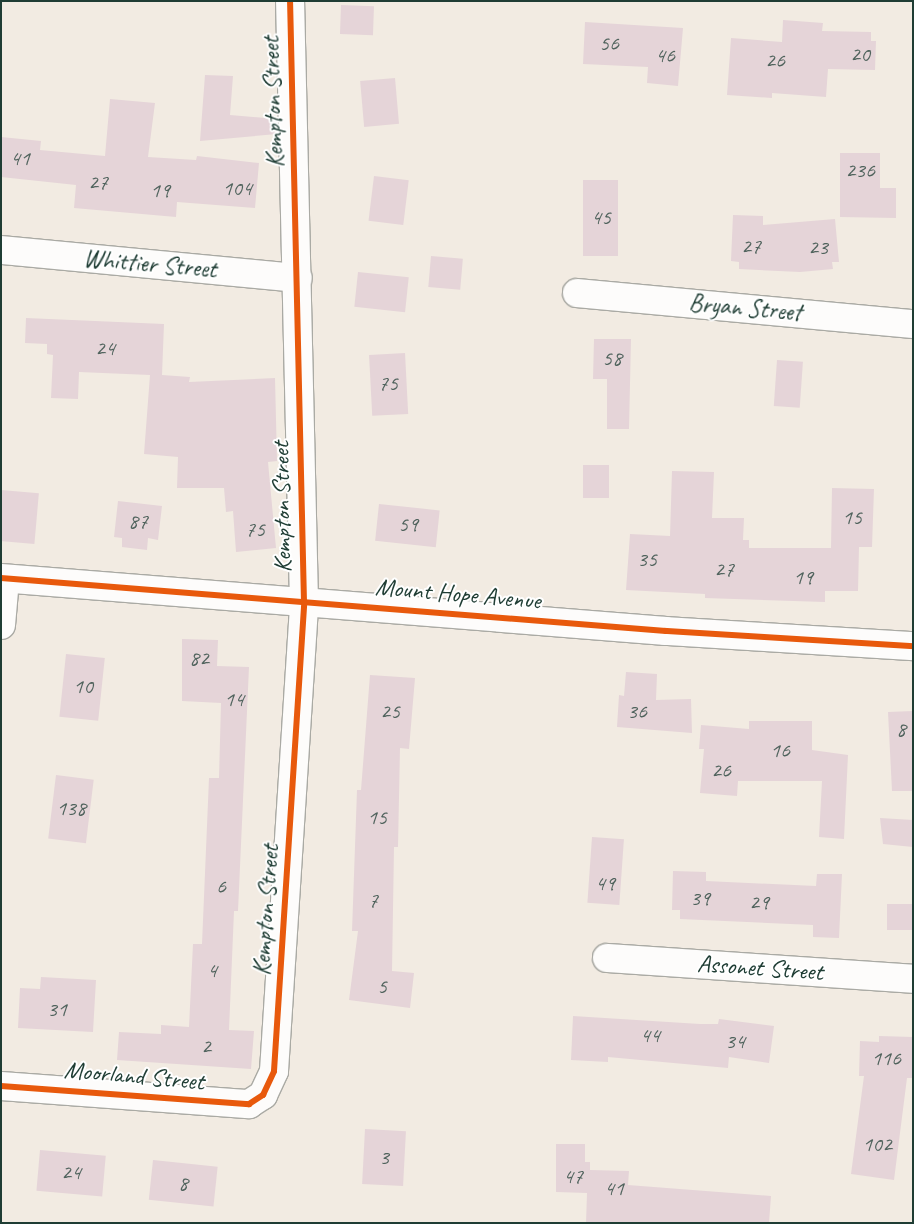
<!DOCTYPE html>
<style>
body{margin:0}
#map{position:relative;width:914px;height:1224px;overflow:hidden;background:#f2ebe2;font-family:Caveat,sans-serif}
div>[style]{position:absolute}
.building>*{inset:0;background:#e5d4d8;transform-origin:0 0}
.roads{filter:drop-shadow(1px 0 #aaaaa4) drop-shadow(-1px 0 #aaaaa4) drop-shadow(0 1px #aaaaa4) drop-shadow(0 -1px #aaaaa4)}
.minor>*{height:28px;margin:-14px;padding:0 14px;transform-origin:14px;border-radius:14px;background:#fdfcfb}
.cycleway>*{height:6px;margin:-3px;padding:0 3px;transform-origin:3px;border-radius:3px;background:#e8590c}
span{translate:-50% -50%;white-space:nowrap;text-align:center;line-height:1.15;-webkit-text-stroke:4px #fff;paint-order:stroke}
.number-label{font-size:22px;color:#50635d}
.number-label span{-webkit-text-stroke-width:0}
.street-label{font-size:25px;color:#1f3d34}
.frame{position:absolute;inset:0;border:2px solid #1f3d34;pointer-events:none}
</style>
<div id="map">
<div class="building">
<i style="left:341px;top:5px;width:33px;height:29px;rotate:2deg"></i>
<i style="clip-path:polygon(783px 20px,823px 23px,822px 31px,871px 32px,871px 41px,876px 41px,875px 70px,828px 69px,826px 97px,772px 93px,772px 98px,727px 95px,731px 38px,782px 42px)"></i>
<i style="clip-path:polygon(585px 22px,683px 28px,678px 86px,647px 83px,648px 67px,583px 64px)"></i>
<i style="clip-path:polygon(205px 75px,233px 76px,230px 115px,277px 119px,277px 134px,200px 141px)"></i>
<i style="left:395px;top:78px;width:46px;height:35px;rotate:85deg"></i>
<i style="clip-path:polygon(110px 99px,155px 103px,148px 157px,196px 160px,197px 156px,259px 163px,255px 208px,177px 202px,176px 217px,74px 208px,76px 185px,1px 177px,1px 137px,41px 141px,40px 150px,105px 156px)"></i>
<i style="clip-path:polygon(840px 153px,880px 153px,880px 188px,896px 188px,896px 218px,840px 217px)"></i>
<i style="left:374px;top:176px;width:35px;height:45px;rotate:7deg"></i>
<i style="left:583px;top:180px;width:35px;height:76px"></i>
<i style="clip-path:polygon(733px 215px,763px 216px,763px 225px,835px 219px,839px 262px,832px 262px,833px 269px,800px 272px,739px 269px,739px 262px,731px 261px)"></i>
<i style="left:431px;top:256px;width:32px;height:31px;rotate:5deg"></i>
<i style="left:358px;top:272px;width:51px;height:35px;rotate:6deg"></i>
<i style="clip-path:polygon(26px 318px,164px 324px,162px 375px,190px 377px,189px 382px,275px 378px,277px 461px,268px 462px,276px 548px,236px 552px,233px 511px,226px 512px,224px 488px,177px 488px,178px 457px,144px 454px,150px 375px,79px 372px,78px 399px,51px 398px,53px 355px,47px 354px,47px 344px,25px 343px)"></i>
<i style="clip-path:polygon(594px 339px,631px 339px,629px 429px,607px 429px,607px 379px,593px 379px)"></i>
<i style="left:405px;top:353px;width:61px;height:36px;rotate:87deg"></i>
<i style="left:777px;top:360px;width:26px;height:46px;rotate:4deg"></i>
<i style="left:583px;top:465px;width:26px;height:33px"></i>
<i style="clip-path:polygon(672px 471px,714px 472px,712px 518px,744px 518px,743px 540px,749px 540px,749px 548px,831px 548px,832px 488px,874px 489px,872px 547px,859px 547px,858px 591px,825px 591px,825px 602px,705px 598px,705px 594px,626px 590px,630px 534px,670px 536px)"></i>
<i style="left:1px;top:490px;width:38px;height:51px;rotate:5deg"></i>
<i style="clip-path:polygon(118px 501px,162px 506px,158px 540px,148px 538px,147px 550px,122px 547px,122px 538px,114px 537px)"></i>
<i style="left:379px;top:504px;width:61px;height:37px;rotate:6deg"></i>
<i style="clip-path:polygon(182px 639px,218px 640px,217px 666px,249px 667px,238px 911px,234px 911px,229px 1030px,254px 1031px,251px 1069px,117px 1060px,119px 1032px,161px 1034px,161px 1025px,189px 1027px,193px 944px,202px 944px,209px 778px,219px 778px,221px 703px,182px 701px)"></i>
<i style="left:66px;top:654px;width:39px;height:63px;rotate:6deg"></i>
<i style="clip-path:polygon(626px 672px,657px 674px,656px 700px,691px 699px,692px 733px,617px 727px,619px 695px,624px 696px)"></i>
<i style="clip-path:polygon(370px 675px,415px 678px,409px 749px,400px 748px,398px 847px,394px 847px,392px 971px,414px 973px,410px 1008px,349px 1000px,358px 931px,352px 931px,357px 790px,361px 790px)"></i>
<i style="clip-path:polygon(913px 711px,913px 791px,892px 791px,888px 712px)"></i>
<i style="clip-path:polygon(749px 721px,812px 721px,812px 750px,848px 755px,844px 839px,819px 837px,822px 781px,738px 781px,737px 796px,700px 793px,704px 749px,699px 749px,701px 725px,749px 729px)"></i>
<i style="left:56px;top:775px;width:38px;height:64px;rotate:7deg"></i>
<i style="clip-path:polygon(880px 818px,913px 820px,913px 847px,883px 844px)"></i>
<i style="left:592px;top:837px;width:32px;height:66px;rotate:4deg"></i>
<i style="clip-path:polygon(673px 871px,706px 872px,706px 881px,816px 886px,817px 874px,842px 874px,839px 938px,813px 937px,813px 925px,680px 919px,680px 910px,672px 910px)"></i>
<i style="left:913px;top:904px;width:26px;height:26px;rotate:90deg"></i>
<i style="clip-path:polygon(41px 977px,96px 980px,93px 1032px,18px 1028px,20px 988px,40px 989px)"></i>
<i style="clip-path:polygon(573px 1016px,700px 1024px,718px 1024px,719px 1019px,774px 1026px,769px 1063px,729px 1057px,728px 1068px,608px 1057px,608px 1062px,571px 1060px)"></i>
<i style="clip-path:polygon(879px 1036px,913px 1037px,913px 1078px,907px 1078px,894px 1180px,851px 1174px,864px 1076px,859px 1076px,860px 1041px,879px 1042px)"></i>
<i style="left:365px;top:1129px;width:41px;height:55px;rotate:3deg"></i>
<i style="clip-path:polygon(556px 1144px,585px 1144px,585px 1162px,590px 1162px,590px 1170px,629px 1171px,628px 1185px,771px 1196px,769px 1223px,586px 1223px,587px 1193px,556px 1192px)"></i>
<i style="left:40px;top:1150px;width:66px;height:41px;rotate:5deg"></i>
<i style="left:153px;top:1160px;width:65px;height:40px;rotate:6deg"></i>
</div>
<div class="roads">
<div class="minor">
<i style="left:1px;top:250px;width:298px;rotate:5.4deg"></i>
<i style="left:577px;top:293px;width:337px;rotate:5.3deg"></i>
<i style="left:1px;top:578px;width:667px;rotate:4.56deg"></i>
<i style="left:666px;top:631px;width:247px;rotate:3.5deg"></i>
<i style="left:1px;top:625px;width:46px;rotate:-85deg"></i>
<i style="left:607px;top:958px;width:307px;rotate:3.9deg"></i>
<i style="left:1px;top:1086px;width:249px;rotate:4.2deg"></i>
<i style="left:249px;top:1104px;width:17px;rotate:-33deg"></i>
<i style="left:263px;top:1095px;width:26px;rotate:-65deg"></i>
<i style="left:274px;top:1071px;width:470px;rotate:-86.3deg"></i>
<i style="left:304px;top:602px;width:601px;rotate:-91.33deg"></i>
</div>
</div>
<div class="cycleway">
<i style="left:1px;top:578px;width:667px;rotate:4.56deg"></i>
<i style="left:666px;top:631px;width:247px;rotate:3.5deg"></i>
<i style="left:1px;top:1086px;width:249px;rotate:4.2deg"></i>
<i style="left:249px;top:1104px;width:17px;rotate:-33deg"></i>
<i style="left:263px;top:1095px;width:26px;rotate:-65deg"></i>
<i style="left:274px;top:1071px;width:470px;rotate:-86.3deg"></i>
<i style="left:304px;top:602px;width:601px;rotate:-91.33deg"></i>
</div>
<div class="number-label">
<span style="left:609px;top:44px">56</span>
<span style="left:860px;top:55px">20</span>
<span style="left:665px;top:56px">46</span>
<span style="left:775px;top:61px">26</span>
<span style="left:20px;top:159px">41</span>
<span style="left:860px;top:171px">236</span>
<span style="left:98px;top:183px">27</span>
<span style="left:237px;top:189px">104</span>
<span style="left:160px;top:191px">19</span>
<span style="left:601px;top:218px">45</span>
<span style="left:751px;top:247px">27</span>
<span style="left:818px;top:248px">23</span>
<span style="left:105px;top:349px">24</span>
<span style="left:612px;top:359px">58</span>
<span style="left:388px;top:384px">75</span>
<span style="left:852px;top:518px">15</span>
<span style="left:138px;top:522px">87</span>
<span style="left:408px;top:525px">59</span>
<span style="left:255px;top:530px">75</span>
<span style="left:647px;top:560px">35</span>
<span style="left:724px;top:570px">27</span>
<span style="left:803px;top:578px">19</span>
<span style="left:199px;top:659px">82</span>
<span style="left:83px;top:687px">10</span>
<span style="left:234px;top:700px">14</span>
<span style="left:390px;top:712px">25</span>
<span style="left:637px;top:712px">36</span>
<span style="left:901px;top:730px">8</span>
<span style="left:780px;top:751px">16</span>
<span style="left:721px;top:771px">26</span>
<span style="left:71px;top:809px">138</span>
<span style="left:377px;top:818px">15</span>
<span style="left:605px;top:884px">49</span>
<span style="left:221px;top:887px">6</span>
<span style="left:700px;top:899px">39</span>
<span style="left:373px;top:901px">7</span>
<span style="left:759px;top:903px">29</span>
<span style="left:212px;top:971px">4</span>
<span style="left:382px;top:987px">5</span>
<span style="left:57px;top:1010px">31</span>
<span style="left:650px;top:1036px">44</span>
<span style="left:735px;top:1042px">34</span>
<span style="left:206px;top:1047px">2</span>
<span style="left:886px;top:1059px">116</span>
<span style="left:877px;top:1145px">102</span>
<span style="left:384px;top:1158px">3</span>
<span style="left:71px;top:1173px">24</span>
<span style="left:573px;top:1177px">47</span>
<span style="left:183px;top:1184px">8</span>
<span style="left:614px;top:1189px">41</span>
</div>
<div class="street-label">
<span style="left:273px;top:102px;rotate:-92deg">Kempton Street</span>
<span style="left:150px;top:264px;rotate:5deg">Whittier Street</span>
<span style="left:745px;top:308px;rotate:5deg">Bryan Street</span>
<span style="left:282px;top:507px;rotate:-91deg">Kempton Street</span>
<span style="left:458px;top:594px;rotate:5deg">Mount Hope Avenue</span>
<span style="left:266px;top:910px;rotate:-86deg">Kempton Street</span>
<span style="left:760px;top:968px;rotate:4deg">Assonet Street</span>
<span style="left:134px;top:1076px;rotate:5deg">Moorland Street</span>
</div>
<div class="frame"></div>
</div>
